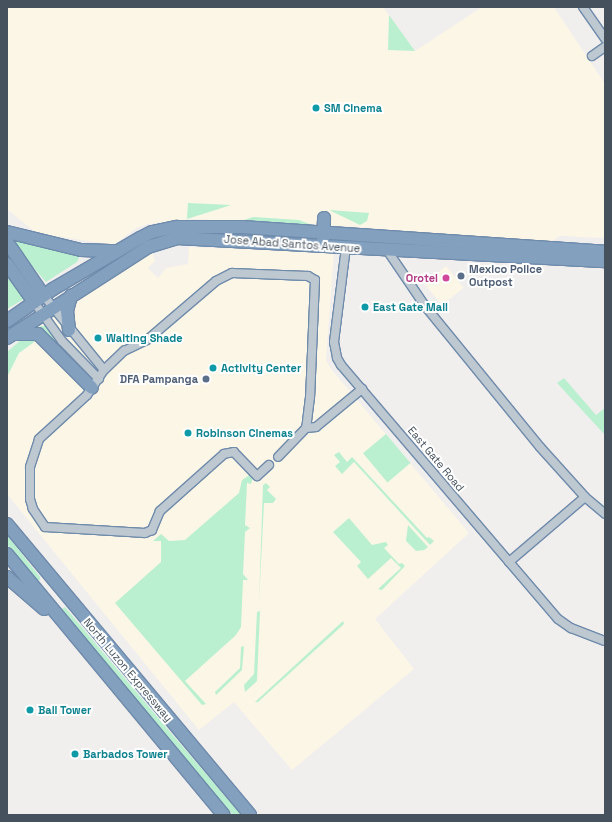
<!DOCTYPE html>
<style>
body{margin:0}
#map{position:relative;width:612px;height:822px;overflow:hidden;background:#f1eeee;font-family:"Space Grotesk",sans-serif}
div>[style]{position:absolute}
.commercial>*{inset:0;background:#fcf6e6;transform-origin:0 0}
.green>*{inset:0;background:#baf0cf;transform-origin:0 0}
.roads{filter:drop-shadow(1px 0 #6f8bab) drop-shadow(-1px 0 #6f8bab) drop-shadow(0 1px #6f8bab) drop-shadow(0 -1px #6f8bab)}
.minor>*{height:8px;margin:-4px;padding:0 4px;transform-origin:4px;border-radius:4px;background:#bec8d1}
.highway>*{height:12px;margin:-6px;padding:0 6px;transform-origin:6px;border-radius:6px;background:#83a0bf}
.dots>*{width:11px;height:11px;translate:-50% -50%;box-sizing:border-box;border:2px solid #fff;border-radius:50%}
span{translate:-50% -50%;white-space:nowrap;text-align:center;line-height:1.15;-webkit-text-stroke:4px #fff;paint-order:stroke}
.culture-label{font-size:11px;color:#0d838f;font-weight:700}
.left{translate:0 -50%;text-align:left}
.street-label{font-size:11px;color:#45515c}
.service-label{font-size:11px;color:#4e5e75;font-weight:700}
.right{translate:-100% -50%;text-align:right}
.hotel-label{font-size:11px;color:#b23c85;font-weight:700}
.frame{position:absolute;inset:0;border:8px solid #45515c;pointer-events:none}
</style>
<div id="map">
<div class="commercial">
<i style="clip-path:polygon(7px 7px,383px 7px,415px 51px,482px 7px,554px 7px,605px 84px,605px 238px,560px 236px,550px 242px,358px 227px,192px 219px,148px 224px,136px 228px,114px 245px,36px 233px,7px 209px)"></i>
<i style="clip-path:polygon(189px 247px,334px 253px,326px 360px,331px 369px,469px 533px,375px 619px,414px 669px,292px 770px,234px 702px,199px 730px,7px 494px,7px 352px,38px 327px,136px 261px,152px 252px,155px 261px,148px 268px,158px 278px,166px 268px,188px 264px)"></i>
<i style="left:446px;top:266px;width:28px;height:28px;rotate:51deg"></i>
</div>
<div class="green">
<i style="clip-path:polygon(389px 15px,415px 51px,388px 50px)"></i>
<i style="clip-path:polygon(188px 203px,231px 205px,187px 219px)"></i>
<i style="clip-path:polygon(329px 210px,369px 213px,367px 221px,360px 225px)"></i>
<i style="clip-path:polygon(253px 217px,299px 220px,312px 225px,244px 220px)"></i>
<i style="clip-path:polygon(18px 241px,75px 253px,79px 258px,77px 262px,46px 282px,15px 246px,14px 242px)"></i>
<i style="clip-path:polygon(7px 272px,24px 299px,7px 309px)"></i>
<i style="clip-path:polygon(41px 326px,45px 326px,94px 379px,91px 381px,60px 347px,37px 329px)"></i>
<i style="clip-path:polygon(22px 339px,37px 340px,19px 353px,7px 377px,7px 352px)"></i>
<i style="clip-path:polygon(564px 378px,596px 415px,605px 408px,605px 435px,557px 383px)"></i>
<i style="left:386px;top:434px;width:38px;height:30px;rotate:50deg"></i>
<i style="clip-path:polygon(339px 452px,347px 462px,352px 457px,427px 538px,429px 537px,434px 541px,430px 545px,354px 462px,342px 474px,335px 466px,340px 462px,334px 455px)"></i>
<i style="clip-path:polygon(251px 474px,253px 477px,251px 484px,247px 483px,245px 525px,250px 528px,245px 532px,243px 574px,248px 580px,243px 580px,241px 627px,236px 635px,185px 681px,206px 704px,202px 705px,115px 603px,161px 562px,161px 541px,153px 541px,161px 534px,169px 541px,185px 540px,239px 493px,242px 480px)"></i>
<i style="clip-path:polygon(266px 483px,270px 487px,267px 490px,276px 499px,273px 503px,264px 503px,259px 602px,263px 485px)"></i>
<i style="clip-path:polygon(349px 518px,372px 545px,386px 542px,388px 545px,384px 548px,399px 564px,402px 563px,405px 566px,382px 590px,378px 589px,401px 568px,391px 558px,368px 579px,357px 566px,361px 562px,333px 532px)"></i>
<i style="clip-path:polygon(408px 525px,428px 547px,424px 550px,416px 551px,406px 541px)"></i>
<i style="clip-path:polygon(7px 535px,40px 577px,40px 580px,36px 580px,7px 544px)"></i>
<i style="clip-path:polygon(65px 607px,154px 713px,241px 815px,233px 815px,181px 755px,63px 612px,62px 609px)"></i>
<i style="clip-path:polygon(260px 611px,257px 681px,245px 692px,244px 685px,254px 674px,257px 612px)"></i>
<i style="clip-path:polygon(343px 621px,344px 624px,258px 702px,255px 702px)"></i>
<i style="clip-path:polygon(244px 646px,242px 670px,216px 695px,215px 692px,240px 668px,241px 647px)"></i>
</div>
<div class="roads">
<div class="minor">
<i style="left:583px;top:7px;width:39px;rotate:55deg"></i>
<i style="left:592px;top:56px;width:16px;rotate:-35deg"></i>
<i style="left:346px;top:247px;width:96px;rotate:97.2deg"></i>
<i style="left:334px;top:342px;width:16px;rotate:79deg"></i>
<i style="left:337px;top:358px;width:8px;rotate:60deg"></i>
<i style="left:341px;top:365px;width:334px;rotate:49.5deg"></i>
<i style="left:558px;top:619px;width:16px;rotate:35deg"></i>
<i style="left:571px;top:628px;width:36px;rotate:21deg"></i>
<i style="left:387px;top:250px;width:68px;rotate:55.8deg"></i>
<i style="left:425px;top:306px;width:182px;rotate:50.8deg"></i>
<i style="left:540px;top:447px;width:67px;rotate:48deg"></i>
<i style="left:585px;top:497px;width:26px;rotate:40deg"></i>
<i style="left:44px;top:296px;width:95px;rotate:51deg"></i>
<i style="left:34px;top:302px;width:48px;rotate:54.3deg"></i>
<i style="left:62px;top:341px;width:53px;rotate:45.8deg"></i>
<i style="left:306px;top:428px;width:10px;rotate:-6deg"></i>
<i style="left:316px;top:427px;width:60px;rotate:-39.6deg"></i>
<i style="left:269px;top:465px;width:16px;rotate:137deg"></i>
<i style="left:257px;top:476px;width:33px;rotate:-134deg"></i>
<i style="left:234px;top:452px;width:10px;rotate:169deg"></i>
<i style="left:224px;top:454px;width:86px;rotate:138.3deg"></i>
<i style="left:160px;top:511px;width:21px;rotate:113deg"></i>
<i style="left:152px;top:530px;width:8px;rotate:157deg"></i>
<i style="left:145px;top:533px;width:100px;rotate:-176.6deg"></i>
<i style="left:45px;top:527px;width:22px;rotate:-124deg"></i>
<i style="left:33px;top:509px;width:10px;rotate:-107deg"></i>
<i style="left:30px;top:499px;width:32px;rotate:-90deg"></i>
<i style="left:30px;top:467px;width:29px;rotate:-72deg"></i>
<i style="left:39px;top:439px;width:65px;rotate:-42.5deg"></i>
<i style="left:87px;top:395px;width:30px;rotate:-56deg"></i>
<i style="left:104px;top:370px;width:28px;rotate:-44deg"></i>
<i style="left:124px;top:351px;width:25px;rotate:-26deg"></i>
<i style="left:147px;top:340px;width:91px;rotate:-40.5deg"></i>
<i style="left:216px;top:281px;width:18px;rotate:-27deg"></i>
<i style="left:232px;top:273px;width:76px;rotate:2.3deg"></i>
<i style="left:308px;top:276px;width:8px;rotate:30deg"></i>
<i style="left:315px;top:280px;width:117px;rotate:92.4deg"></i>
<i style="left:310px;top:397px;width:31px;rotate:97deg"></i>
<i style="left:306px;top:428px;width:40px;rotate:134deg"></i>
<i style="left:509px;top:562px;width:100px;rotate:-40.5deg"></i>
</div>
<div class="highway">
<i style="left:7px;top:232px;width:76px;rotate:13.7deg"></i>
<i style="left:81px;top:250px;width:36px;rotate:2deg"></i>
<i style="left:323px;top:239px;width:21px;rotate:-87deg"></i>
<i style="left:7px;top:242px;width:65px;rotate:55.6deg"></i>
<i style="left:7px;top:264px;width:47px;rotate:54.6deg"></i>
<i style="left:7px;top:321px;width:56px;rotate:-34.8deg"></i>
<i style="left:53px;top:289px;width:101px;rotate:-30.4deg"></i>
<i style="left:140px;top:238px;width:13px;rotate:-27deg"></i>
<i style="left:152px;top:232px;width:25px;rotate:-12deg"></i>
<i style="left:176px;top:227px;width:66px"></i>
<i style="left:242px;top:227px;width:364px;rotate:3.9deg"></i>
<i style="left:69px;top:330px;width:19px;rotate:-96deg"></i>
<i style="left:67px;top:311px;width:16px;rotate:-75deg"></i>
<i style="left:14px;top:334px;width:24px"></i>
<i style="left:38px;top:334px;width:76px;rotate:45deg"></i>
<i style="left:7px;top:338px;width:168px;rotate:-32.8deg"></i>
<i style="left:148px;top:247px;width:30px;rotate:-17deg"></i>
<i style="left:177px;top:238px;width:429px;rotate:3.1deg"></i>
<i style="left:7px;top:524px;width:379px;rotate:50.1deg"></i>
<i style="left:7px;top:554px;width:339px;rotate:50.3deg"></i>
<i style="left:7px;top:577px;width:49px;rotate:40.9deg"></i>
</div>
</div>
<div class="dots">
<i style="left:316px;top:108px;background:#0f9aa8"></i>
<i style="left:461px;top:276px;background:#5c6f8a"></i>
<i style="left:446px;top:278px;background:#d1479c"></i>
<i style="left:365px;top:307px;background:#0f9aa8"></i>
<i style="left:98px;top:338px;background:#0f9aa8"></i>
<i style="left:213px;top:368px;background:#0f9aa8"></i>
<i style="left:206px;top:379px;background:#5c6f8a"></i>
<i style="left:188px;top:433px;background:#0f9aa8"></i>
<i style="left:30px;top:710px;background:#0f9aa8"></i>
<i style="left:75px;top:754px;background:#0f9aa8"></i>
</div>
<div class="culture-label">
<span class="left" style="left:324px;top:108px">SM Cinema</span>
<span class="left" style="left:373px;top:307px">East Gate Mall</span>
<span class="left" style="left:106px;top:338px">Waiting Shade</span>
<span class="left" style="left:221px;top:368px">Activity Center</span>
<span class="left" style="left:196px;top:433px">Robinson Cinemas</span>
<span class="left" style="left:38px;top:710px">Bali Tower</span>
<span class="left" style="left:83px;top:754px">Barbados Tower</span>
</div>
<div class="street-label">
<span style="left:292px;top:244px;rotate:4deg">Jose Abad Santos Avenue</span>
<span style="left:436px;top:459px;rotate:50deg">East Gate Road</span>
<span style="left:128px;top:670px;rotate:50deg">North Luzon Expressway</span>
</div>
<div class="service-label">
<span class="left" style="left:469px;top:276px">Mexico Police<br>Outpost</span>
<span class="right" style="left:198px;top:379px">DFA Pampanga</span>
</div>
<div class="hotel-label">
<span class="right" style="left:438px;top:278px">Orotel</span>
</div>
<div class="frame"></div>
</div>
